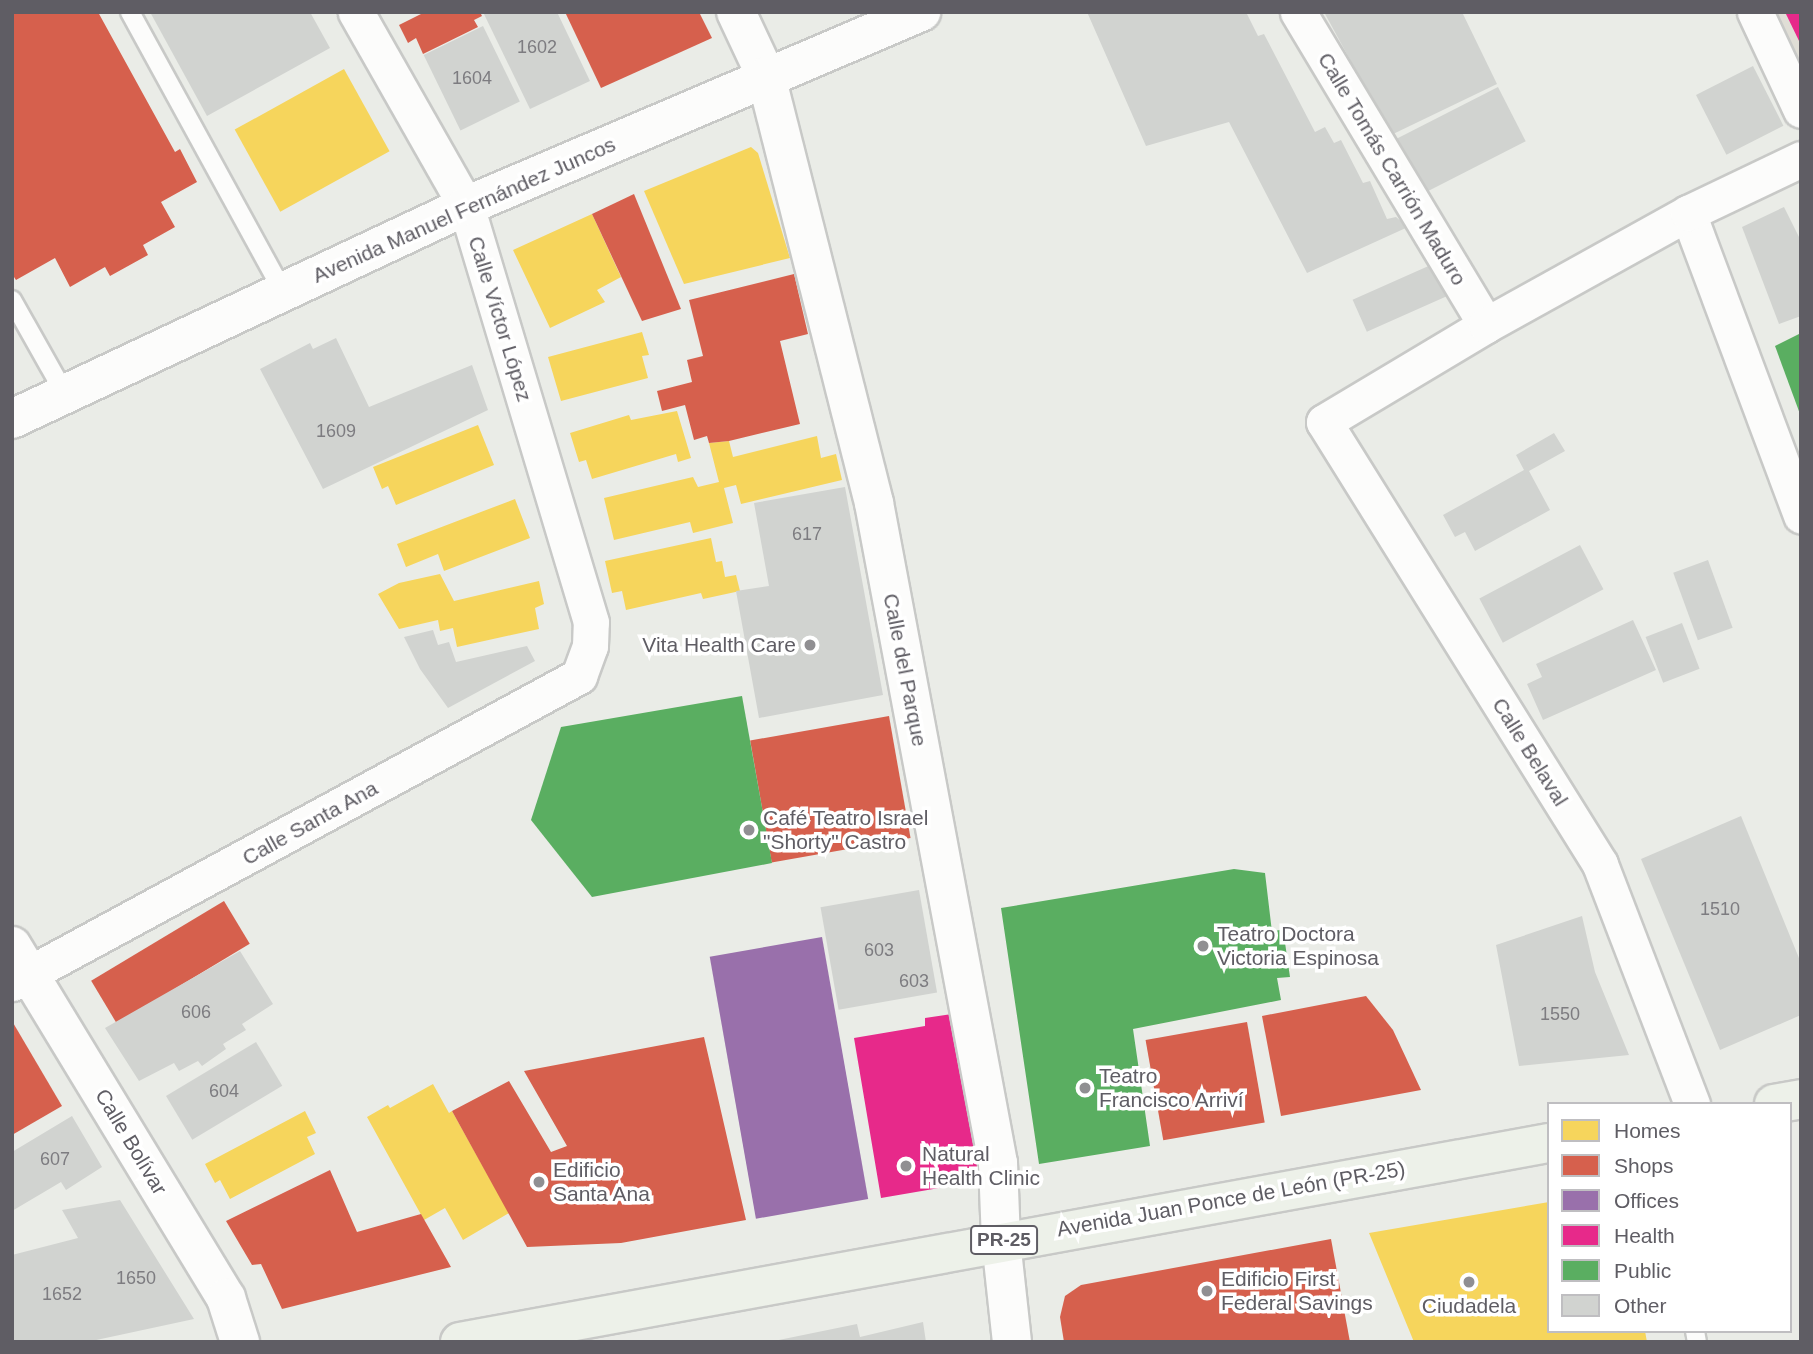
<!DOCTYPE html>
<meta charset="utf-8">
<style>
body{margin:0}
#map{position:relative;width:1813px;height:1354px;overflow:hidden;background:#eaece7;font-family:Arial,sans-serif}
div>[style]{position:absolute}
.medical>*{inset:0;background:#e0ded6}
.homes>*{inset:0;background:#f6d55c;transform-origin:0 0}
.shops>*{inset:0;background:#d6604d;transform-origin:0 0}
.offices>*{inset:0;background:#9970ab;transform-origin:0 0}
.health>*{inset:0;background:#e7298a}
.public>*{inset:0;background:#5aae61}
.building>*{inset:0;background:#d1d3d0;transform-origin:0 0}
.roads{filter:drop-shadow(2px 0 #c8c9c7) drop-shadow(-2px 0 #c8c9c7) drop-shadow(0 2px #c8c9c7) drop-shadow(0 -2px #c8c9c7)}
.service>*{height:18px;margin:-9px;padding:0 9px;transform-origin:9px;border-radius:9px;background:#fcfcfb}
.minor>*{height:35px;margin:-17.5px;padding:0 17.5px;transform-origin:17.5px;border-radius:17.5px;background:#fcfcfb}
.tertiary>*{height:38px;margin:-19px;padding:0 19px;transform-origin:19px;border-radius:19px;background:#fcfcfb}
.secondary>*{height:38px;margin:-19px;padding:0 19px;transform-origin:19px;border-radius:19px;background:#fcfcfb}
.primary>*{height:38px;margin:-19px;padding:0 19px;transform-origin:19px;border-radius:19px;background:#edf1e9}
.dots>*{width:19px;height:19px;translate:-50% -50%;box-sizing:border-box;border:4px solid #fff;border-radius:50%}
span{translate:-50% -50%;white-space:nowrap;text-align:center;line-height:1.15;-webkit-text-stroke:7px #fff;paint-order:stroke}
.number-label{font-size:18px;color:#7d7c80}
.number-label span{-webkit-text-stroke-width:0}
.shield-label span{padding:2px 5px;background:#fff;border:2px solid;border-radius:5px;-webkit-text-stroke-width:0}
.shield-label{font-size:19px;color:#5f5d64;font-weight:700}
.street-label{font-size:21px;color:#5f5d64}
.poi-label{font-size:21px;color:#5f5d64}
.right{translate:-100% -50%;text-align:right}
.left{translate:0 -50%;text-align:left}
.frame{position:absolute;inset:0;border:14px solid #5f5d64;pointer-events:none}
.legend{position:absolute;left:1547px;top:1102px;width:245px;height:231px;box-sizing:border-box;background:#fff;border:2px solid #bfbec1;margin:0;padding:9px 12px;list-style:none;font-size:21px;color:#5f5d64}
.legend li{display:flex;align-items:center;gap:14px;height:35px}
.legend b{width:35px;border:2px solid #bfbec1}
</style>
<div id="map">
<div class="medical">
<i style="clip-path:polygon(1776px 12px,1801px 12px,1801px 64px)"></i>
</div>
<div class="homes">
<i style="left:344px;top:69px;width:94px;height:125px;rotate:61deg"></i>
<i style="clip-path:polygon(751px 147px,758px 153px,790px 258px,684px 284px,644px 191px)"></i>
<i style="clip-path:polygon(592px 214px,621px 277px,597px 290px,605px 302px,550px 328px,513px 250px)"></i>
<i style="clip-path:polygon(642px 332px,649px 355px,642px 356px,648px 378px,561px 401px,548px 357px)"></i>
<i style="clip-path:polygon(677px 411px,691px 458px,678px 462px,676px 454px,592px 479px,586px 460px,579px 462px,570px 433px,629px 415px,631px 420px)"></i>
<i style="clip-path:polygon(478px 425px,494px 465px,396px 505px,388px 486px,382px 489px,373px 467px)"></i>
<i style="clip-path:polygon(817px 436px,821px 458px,836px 454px,842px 480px,741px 504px,736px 485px,724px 488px,733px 523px,693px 533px,690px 522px,614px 540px,604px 498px,693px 477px,698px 487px,719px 482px,709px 443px,729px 441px,733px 457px)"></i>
<i style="clip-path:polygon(515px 499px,530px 538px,444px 571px,438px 554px,406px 567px,397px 544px)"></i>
<i style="clip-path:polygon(711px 538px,716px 562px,722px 561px,725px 577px,736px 575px,740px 591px,703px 599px,701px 593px,626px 610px,622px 591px,612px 593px,605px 561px)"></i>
<i style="clip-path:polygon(440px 574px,454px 601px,539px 581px,544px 604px,535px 608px,539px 629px,457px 647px,453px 628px,440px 631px,438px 620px,399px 629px,378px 594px,399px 583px)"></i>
<i style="clip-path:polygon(433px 1084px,449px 1113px,452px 1111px,509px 1213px,463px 1240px,445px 1208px,424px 1220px,367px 1117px,388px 1105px,390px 1108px)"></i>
<i style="clip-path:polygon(305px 1111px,316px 1133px,307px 1137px,315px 1154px,230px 1199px,220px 1180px,215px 1183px,205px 1164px)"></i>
<i style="clip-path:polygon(1549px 1202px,1549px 1331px,1645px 1331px,1647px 1342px,1414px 1342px,1369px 1233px)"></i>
</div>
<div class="shops">
<i style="clip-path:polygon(12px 12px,98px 12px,175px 152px,180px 149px,197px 182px,161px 202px,175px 227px,143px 245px,148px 255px,110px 276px,105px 267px,70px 287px,55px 258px,16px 280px,12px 274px)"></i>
<i style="clip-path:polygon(425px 12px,480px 12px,482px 16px,474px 20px,478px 27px,423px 54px,416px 38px,408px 43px,399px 25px)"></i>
<i style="clip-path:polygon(565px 12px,699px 12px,712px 38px,601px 88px)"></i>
<i style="clip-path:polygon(634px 194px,681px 309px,642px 321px,592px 214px)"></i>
<i style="clip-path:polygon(794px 274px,808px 334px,780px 341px,800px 424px,729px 441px,709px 443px,707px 436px,694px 440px,685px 405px,662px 411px,657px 391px,692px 382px,687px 360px,703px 356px,689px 300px)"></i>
<i style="left:889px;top:716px;width:124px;height:141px;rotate:80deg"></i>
<i style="left:224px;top:901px;width:50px;height:155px;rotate:59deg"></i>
<i style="clip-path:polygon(1366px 996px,1393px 1030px,1421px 1090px,1281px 1116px,1262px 1016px)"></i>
<i style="clip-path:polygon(12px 1021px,62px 1106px,12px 1135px)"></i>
<i style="left:1247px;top:1022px;width:102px;height:103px;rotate:80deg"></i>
<i style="clip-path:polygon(704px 1037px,746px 1220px,621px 1243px,527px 1247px,452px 1111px,509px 1081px,551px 1152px,567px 1146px,524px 1071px)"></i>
<i style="clip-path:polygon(330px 1170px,357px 1232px,421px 1214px,451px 1267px,282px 1309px,261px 1264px,252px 1265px,226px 1221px)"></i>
<i style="clip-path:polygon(1331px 1239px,1350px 1342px,1064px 1342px,1060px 1317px,1065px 1296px,1081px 1285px)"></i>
</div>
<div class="offices">
<i style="left:822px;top:937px;width:266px;height:114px;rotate:80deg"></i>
</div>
<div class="health">
<i style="clip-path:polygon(1785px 12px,1801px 12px,1801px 45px)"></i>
<i style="clip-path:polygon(952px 1014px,980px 1181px,881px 1198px,854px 1038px,925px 1026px,925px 1018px)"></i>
</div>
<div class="public">
<i style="clip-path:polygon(1801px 333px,1801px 414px,1800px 414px,1775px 346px)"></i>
<i style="clip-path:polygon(742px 696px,772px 863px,592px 897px,531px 820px,561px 727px)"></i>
<i style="clip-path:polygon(1234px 869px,1265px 873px,1272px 932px,1283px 929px,1290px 977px,1277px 978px,1281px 1000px,1133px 1029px,1150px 1146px,1039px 1164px,1001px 908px)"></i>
</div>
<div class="building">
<i style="clip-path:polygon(150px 12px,310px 12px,330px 48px,207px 116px)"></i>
<i style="clip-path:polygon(483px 12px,557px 12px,590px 81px,530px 109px)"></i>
<i style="clip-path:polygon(1087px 12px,1246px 12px,1258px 36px,1264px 34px,1315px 132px,1325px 127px,1334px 143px,1341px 140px,1363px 183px,1370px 181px,1387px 219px,1396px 217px,1408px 227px,1307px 273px,1229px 122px,1146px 146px)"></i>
<i style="clip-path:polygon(1324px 12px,1462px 12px,1497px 84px,1391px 135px)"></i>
<i style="left:483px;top:26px;width:84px;height:66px;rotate:64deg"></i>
<i style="left:1753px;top:66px;width:67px;height:64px;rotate:63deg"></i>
<i style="left:1498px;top:87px;width:61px;height:116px;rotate:63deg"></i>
<i style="clip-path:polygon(1784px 207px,1801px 241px,1801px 316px,1779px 324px,1742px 227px)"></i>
<i style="left:1433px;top:264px;width:35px;height:88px;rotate:66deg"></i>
<i style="clip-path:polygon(336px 338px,369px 407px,472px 365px,488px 410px,323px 489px,260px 369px,310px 343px,313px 349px)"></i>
<i style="clip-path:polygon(1554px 433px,1565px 451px,1529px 471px,1550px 510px,1475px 551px,1465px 532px,1455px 537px,1443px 515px,1524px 470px,1516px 455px)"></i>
<i style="clip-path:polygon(845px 487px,883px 695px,759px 718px,736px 591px,769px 586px,754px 503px)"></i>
<i style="left:1580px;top:545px;width:50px;height:114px;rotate:62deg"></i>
<i style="left:1708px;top:560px;width:72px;height:37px;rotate:70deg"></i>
<i style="clip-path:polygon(1633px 620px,1656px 670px,1543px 720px,1527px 684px,1542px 677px,1536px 664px)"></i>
<i style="left:1682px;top:623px;width:49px;height:39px;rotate:69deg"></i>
<i style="clip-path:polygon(433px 630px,438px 645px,449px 642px,456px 662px,527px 646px,535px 661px,448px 708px,420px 669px,404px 637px)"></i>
<i style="clip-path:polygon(1741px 816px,1801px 963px,1801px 1015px,1720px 1050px,1641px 859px)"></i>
<i style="left:919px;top:890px;width:104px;height:100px;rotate:80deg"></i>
<i style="clip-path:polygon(1582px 916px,1595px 972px,1629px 1055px,1519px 1066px,1496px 945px)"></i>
<i style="clip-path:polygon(240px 951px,273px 1004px,242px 1024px,246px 1030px,223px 1044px,226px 1049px,202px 1066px,198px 1061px,179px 1071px,174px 1063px,139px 1081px,105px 1028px)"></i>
<i style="left:256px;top:1042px;width:51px;height:105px;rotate:59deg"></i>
<i style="clip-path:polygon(72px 1116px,102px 1167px,66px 1190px,61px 1182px,12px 1211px,12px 1152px)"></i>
<i style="clip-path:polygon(120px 1200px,194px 1319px,87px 1342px,12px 1342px,12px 1255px,78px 1238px,62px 1210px)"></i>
<i style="clip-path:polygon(923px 1322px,926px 1342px,769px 1342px,857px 1324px,860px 1337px)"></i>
</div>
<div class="roads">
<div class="service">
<i style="left:130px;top:12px;width:319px;rotate:61.3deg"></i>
<i style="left:12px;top:300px;width:108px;rotate:60.6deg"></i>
<i style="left:1695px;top:1331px;width:11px;rotate:80deg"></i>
</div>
<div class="minor">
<i style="left:1298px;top:12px;width:365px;rotate:59deg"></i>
<i style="left:1755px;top:12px;width:108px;rotate:64.9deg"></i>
<i style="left:1688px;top:213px;width:323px;rotate:69.5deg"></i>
<i style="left:12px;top:983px;width:645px;rotate:-28.43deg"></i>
<i style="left:579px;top:676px;width:32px;rotate:-70deg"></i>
<i style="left:590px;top:646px;width:24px;rotate:-88deg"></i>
<i style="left:591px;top:622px;width:434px;rotate:-106.7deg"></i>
<i style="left:466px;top:206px;width:223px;rotate:-119.6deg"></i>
<i style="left:1692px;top:1104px;width:257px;rotate:-111deg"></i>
<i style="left:1600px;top:864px;width:521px;rotate:-121.98deg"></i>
<i style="left:1324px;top:422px;width:189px;rotate:-30.9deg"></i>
<i style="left:1486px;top:325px;width:231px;rotate:-29deg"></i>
<i style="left:1688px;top:213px;width:125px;rotate:-25.5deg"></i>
</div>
<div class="tertiary">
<i style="left:736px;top:12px;width:71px;rotate:64.9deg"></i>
<i style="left:766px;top:76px;width:440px;rotate:75.8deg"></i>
<i style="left:874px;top:503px;width:672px;rotate:79.36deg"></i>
<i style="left:998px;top:1163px;width:78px;rotate:87.8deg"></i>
<i style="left:1001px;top:1241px;width:102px;rotate:83.8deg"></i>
<i style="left:12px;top:946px;width:412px;rotate:58.7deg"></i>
<i style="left:226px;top:1298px;width:46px;rotate:72.3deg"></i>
</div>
<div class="secondary">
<i style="left:12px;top:419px;width:501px;rotate:-25.13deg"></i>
<i style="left:466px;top:206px;width:495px;rotate:-23.1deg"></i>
</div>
<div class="primary">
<i style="left:1774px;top:1104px;width:27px;rotate:-10deg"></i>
<i style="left:460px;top:1342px;width:1107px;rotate:-10.36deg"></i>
</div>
</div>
<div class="dots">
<i style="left:810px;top:645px;background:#908f92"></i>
<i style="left:749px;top:830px;background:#908f92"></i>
<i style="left:1203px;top:946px;background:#908f92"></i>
<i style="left:1085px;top:1088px;background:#908f92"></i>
<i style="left:906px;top:1166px;background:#908f92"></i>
<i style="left:539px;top:1182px;background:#908f92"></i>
<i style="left:1469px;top:1282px;background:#908f92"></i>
<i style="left:1207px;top:1291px;background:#908f92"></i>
</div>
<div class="number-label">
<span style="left:537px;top:47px">1602</span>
<span style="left:472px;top:78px">1604</span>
<span style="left:336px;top:431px">1609</span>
<span style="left:807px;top:534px">617</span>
<span style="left:1720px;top:909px">1510</span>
<span style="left:879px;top:950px">603</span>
<span style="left:914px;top:981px">603</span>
<span style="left:196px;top:1012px">606</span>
<span style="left:1560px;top:1014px">1550</span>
<span style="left:224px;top:1091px">604</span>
<span style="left:55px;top:1159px">607</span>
<span style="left:136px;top:1278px">1650</span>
<span style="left:62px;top:1294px">1652</span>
</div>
<div class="shield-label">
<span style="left:1004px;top:1240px">PR-25</span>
</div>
<div class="street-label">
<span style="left:1392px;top:169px;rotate:59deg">Calle Tomás Carrión Maduro</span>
<span style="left:464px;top:210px;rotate:-24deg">Avenida Manuel Fernández Juncos</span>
<span style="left:500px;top:319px;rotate:73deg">Calle Víctor López</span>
<span style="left:905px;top:670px;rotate:79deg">Calle del Parque</span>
<span style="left:1530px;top:752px;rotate:58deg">Calle Belaval</span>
<span style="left:310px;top:823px;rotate:-29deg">Calle Santa Ana</span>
<span style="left:131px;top:1142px;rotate:59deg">Calle Bolívar</span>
<span style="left:1231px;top:1199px;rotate:-10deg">Avenida Juan Ponce de León (PR-25)</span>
</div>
<div class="poi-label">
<span class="right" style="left:796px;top:645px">Vita Health Care</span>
<span class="left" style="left:763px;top:830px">Café Teatro Israel<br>"Shorty" Castro</span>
<span class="left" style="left:1217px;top:946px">Teatro Doctora<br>Victoria Espinosa</span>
<span class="left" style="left:1099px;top:1088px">Teatro<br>Francisco Arriví</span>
<span class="left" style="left:922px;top:1166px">Natural<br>Health Clinic</span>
<span class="left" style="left:553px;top:1182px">Edificio<br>Santa Ana</span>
<span class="left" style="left:1221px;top:1291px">Edificio First<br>Federal Savings</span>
<span style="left:1469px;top:1306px">Ciudadela</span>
</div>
<div class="frame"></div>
<ul class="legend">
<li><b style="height:19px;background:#f6d55c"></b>Homes</li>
<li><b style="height:19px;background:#d6604d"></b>Shops</li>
<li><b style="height:19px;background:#9970ab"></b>Offices</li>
<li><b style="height:19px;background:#e7298a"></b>Health</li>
<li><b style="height:19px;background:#5aae61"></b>Public</li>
<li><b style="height:19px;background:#d1d3d0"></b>Other</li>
</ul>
</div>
